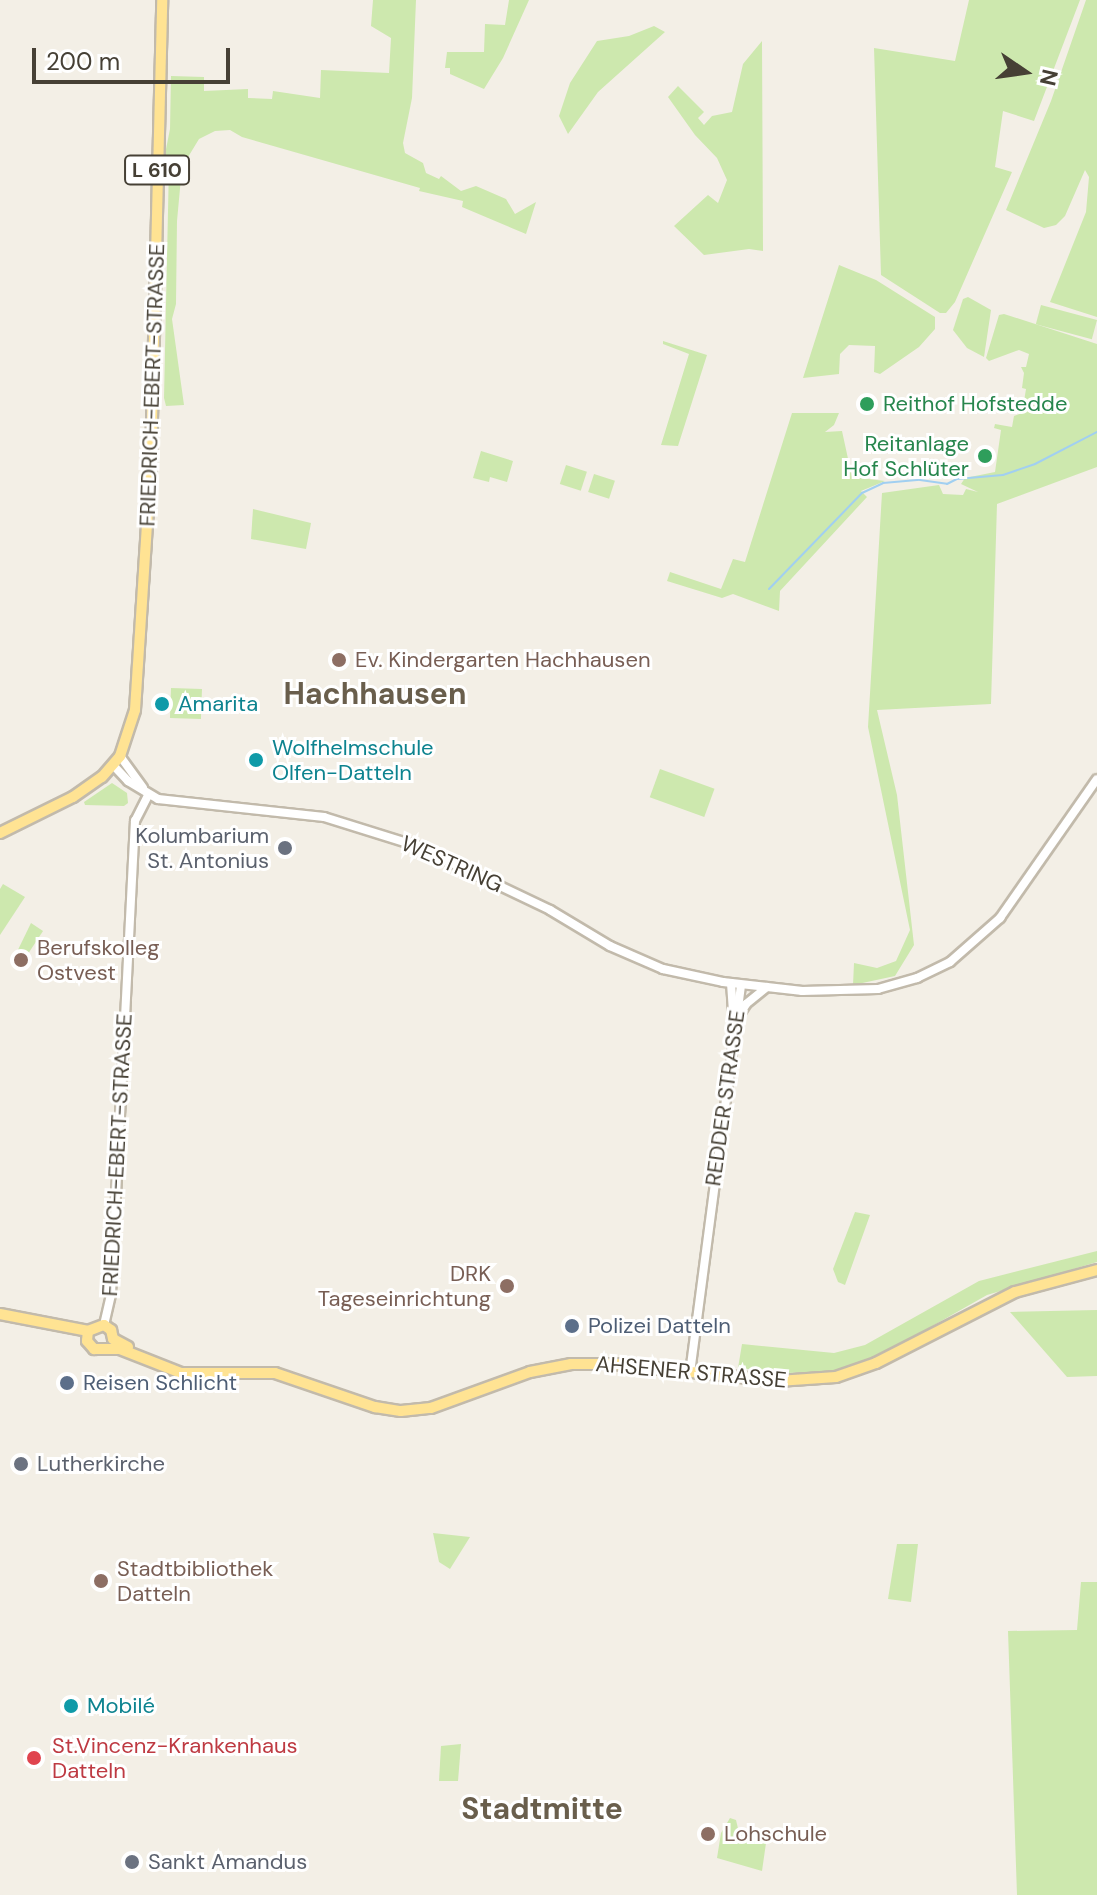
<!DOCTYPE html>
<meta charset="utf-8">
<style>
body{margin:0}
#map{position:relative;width:1097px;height:1895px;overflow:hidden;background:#f3efe6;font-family:"DM Sans",sans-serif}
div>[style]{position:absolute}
.green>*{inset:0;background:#cde8ae;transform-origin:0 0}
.stream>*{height:2px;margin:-1px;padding:0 1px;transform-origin:1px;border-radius:1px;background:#a1cff1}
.roads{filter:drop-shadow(2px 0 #c2baab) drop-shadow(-2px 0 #c2baab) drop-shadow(0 2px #c2baab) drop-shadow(0 -2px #c2baab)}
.minor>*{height:8px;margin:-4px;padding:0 4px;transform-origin:4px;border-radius:4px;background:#fff}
.major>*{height:10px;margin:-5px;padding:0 5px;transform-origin:5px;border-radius:5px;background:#ffe393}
.dots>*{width:22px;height:22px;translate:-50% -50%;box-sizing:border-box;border:4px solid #fff;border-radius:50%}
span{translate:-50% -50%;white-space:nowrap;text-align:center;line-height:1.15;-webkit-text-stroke:6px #fff;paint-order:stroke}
.shield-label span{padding:2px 6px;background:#fff;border:2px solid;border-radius:6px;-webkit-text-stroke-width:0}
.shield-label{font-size:20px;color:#464035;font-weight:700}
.street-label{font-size:22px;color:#464035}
.leisure-label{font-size:22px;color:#27864d}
.left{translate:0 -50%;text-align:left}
.right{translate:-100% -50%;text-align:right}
.education-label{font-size:22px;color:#785e54}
.culture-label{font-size:22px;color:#0d838f}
.worship-label{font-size:22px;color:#5b616d}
.service-label{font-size:22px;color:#4e5e75}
.health-label{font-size:22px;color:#be3a42}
.district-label{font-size:30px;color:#695e4c;font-weight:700}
.north{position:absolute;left:985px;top:32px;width:80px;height:80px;-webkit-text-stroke:6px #fff;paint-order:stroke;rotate:103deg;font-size:22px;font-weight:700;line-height:32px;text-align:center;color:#464035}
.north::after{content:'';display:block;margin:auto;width:28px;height:36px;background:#464035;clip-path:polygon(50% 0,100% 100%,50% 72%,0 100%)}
.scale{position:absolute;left:32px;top:48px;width:198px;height:36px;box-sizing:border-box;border:4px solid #464035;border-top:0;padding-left:10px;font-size:24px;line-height:28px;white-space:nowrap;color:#464035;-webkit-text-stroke:6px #fff;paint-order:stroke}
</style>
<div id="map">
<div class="green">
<i style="clip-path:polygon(373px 0,416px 0,412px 98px,403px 143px,405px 153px,423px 163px,426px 173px,439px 179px,441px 176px,461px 191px,476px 186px,506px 199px,515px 214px,536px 202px,526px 234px,462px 207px,463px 201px,419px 191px,420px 188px,242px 137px,230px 130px,215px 131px,199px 139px,182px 167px,177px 221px,176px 304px,172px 319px,184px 405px,166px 406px,164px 398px,169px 164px,164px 159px,170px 129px,171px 76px,204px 77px,204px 91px,248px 89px,248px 98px,272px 99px,273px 91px,320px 98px,321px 70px,389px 73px,391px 38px,371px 26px)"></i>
<i style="clip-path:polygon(509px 0,529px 0,503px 58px,484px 89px,450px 74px,450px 68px,445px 68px,447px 52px,484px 52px,485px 24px,505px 25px)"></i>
<i style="clip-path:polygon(969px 0,1080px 0,1034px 121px,1003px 111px,995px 167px,1012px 172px,955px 302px,946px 313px,940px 313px,881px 275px,874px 48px,955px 61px)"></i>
<i style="clip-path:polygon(1086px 0,1097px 0,1097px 317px,1050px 302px,1086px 212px,1089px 177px,1085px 170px,1065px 216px,1056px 225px,1044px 228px,1006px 210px,1051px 101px)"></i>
<i style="clip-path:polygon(654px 26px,665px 32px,598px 92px,568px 134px,559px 116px,570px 83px,597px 41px,629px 36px)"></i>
<i style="clip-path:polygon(762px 41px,763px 251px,749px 249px,704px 255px,674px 226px,708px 195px,718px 203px,727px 180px,717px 158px,695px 135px,668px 97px,678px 86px,704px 112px,698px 118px,704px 125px,712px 116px,732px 112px,743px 64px)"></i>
<i style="clip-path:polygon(839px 265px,876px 280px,935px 317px,935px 329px,919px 347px,880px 374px,874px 372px,875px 346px,849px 345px,840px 354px,839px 374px,803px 378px)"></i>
<i style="clip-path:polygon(968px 297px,991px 310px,984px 357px,967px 348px,953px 330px,963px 299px)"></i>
<i style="left:1041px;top:305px;width:58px;height:20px;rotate:15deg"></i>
<i style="clip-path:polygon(1004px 314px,1097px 344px,1097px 467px,997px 504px,991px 704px,877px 710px,897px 795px,914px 945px,895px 976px,853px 985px,854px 963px,877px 968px,896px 961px,910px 930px,868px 727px,882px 493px,939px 485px,943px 494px,963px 495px,966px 489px,978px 492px,961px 484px,965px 478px,995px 472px,1001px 430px,994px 428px,995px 424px,1012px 427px,1014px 416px,1022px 413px,1026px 389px,1022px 388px,1024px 373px,1021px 367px,1026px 367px,1029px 354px,1019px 350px,989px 361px,986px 358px,999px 315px)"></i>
<i style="clip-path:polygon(663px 341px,707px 355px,678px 446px,661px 445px,689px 354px,663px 344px)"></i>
<i style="clip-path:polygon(792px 413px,839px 413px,834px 425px,825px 432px,842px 431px,852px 477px,885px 481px,861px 491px,867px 497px,780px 591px,779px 611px,733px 594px,722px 598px,667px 581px,670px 572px,721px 589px,733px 559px,745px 562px)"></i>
<i style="clip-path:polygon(481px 451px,513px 461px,507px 482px,490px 477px,489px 482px,473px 478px)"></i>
<i style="left:566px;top:465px;width:22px;height:20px;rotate:18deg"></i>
<i style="left:594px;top:474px;width:22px;height:19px;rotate:18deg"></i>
<i style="clip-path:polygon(253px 509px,311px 523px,306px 549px,251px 539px)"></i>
<i style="left:171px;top:688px;width:31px;height:30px;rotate:2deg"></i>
<i style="left:660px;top:769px;width:58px;height:30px;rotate:20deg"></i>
<i style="clip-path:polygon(112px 783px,127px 793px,128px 803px,124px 806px,85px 805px,84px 802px)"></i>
<i style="clip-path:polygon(3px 884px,25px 897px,0 935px,0 889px)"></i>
<i style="clip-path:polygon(31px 923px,43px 931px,22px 963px,14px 958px)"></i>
<i style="clip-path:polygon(855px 1212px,870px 1215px,845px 1285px,838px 1282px,833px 1269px)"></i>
<i style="clip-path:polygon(1097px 1251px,1097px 1262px,987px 1295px,883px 1354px,851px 1367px,827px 1372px,785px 1373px,738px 1368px,742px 1344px,834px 1353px,865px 1345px,979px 1281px)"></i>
<i style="clip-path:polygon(1097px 1310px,1097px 1376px,1067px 1377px,1010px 1312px)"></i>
<i style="clip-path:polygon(433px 1533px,470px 1537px,450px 1569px,439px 1562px)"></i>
<i style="clip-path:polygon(897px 1544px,918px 1544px,911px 1602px,888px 1599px)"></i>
<i style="clip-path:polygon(1081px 1582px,1097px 1582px,1097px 1895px,1017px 1895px,1008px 1631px,1077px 1630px)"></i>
<i style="clip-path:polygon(461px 1744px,458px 1781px,439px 1781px,441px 1746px)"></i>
<i style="clip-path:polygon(730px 1818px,736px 1820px,741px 1841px,766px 1843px,762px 1871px,717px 1858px,721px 1833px)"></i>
</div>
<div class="stream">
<i style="left:769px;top:589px;width:134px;rotate:-45.9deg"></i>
<i style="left:862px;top:493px;width:23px;rotate:-25deg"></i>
<i style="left:883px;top:483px;width:37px;rotate:-5deg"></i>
<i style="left:920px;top:480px;width:27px;rotate:8deg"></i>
<i style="left:947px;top:484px;width:11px;rotate:-27deg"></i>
<i style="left:957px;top:479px;width:46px;rotate:-5deg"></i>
<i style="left:1003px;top:475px;width:34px;rotate:-19deg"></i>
<i style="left:1035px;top:464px;width:70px;rotate:-27.3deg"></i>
</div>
<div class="roads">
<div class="minor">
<i style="left:120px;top:756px;width:39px;rotate:54deg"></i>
<i style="left:113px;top:765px;width:22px;rotate:47deg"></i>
<i style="left:128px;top:781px;width:35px;rotate:31deg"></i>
<i style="left:158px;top:799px;width:167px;rotate:6.2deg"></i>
<i style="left:324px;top:817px;width:94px;rotate:17.3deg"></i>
<i style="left:414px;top:845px;width:151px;rotate:25.5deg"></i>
<i style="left:550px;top:910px;width:70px;rotate:31deg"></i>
<i style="left:610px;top:946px;width:58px;rotate:23.5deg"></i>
<i style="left:663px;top:969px;width:61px;rotate:12.2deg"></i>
<i style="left:723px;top:982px;width:80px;rotate:6.5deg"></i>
<i style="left:802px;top:991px;width:76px;rotate:-1.5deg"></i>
<i style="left:878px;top:989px;width:41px;rotate:-15.8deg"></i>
<i style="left:917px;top:978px;width:37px;rotate:-26deg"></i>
<i style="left:950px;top:962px;width:67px;rotate:-41.3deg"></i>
<i style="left:1000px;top:918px;width:169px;rotate:-55.1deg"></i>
<i style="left:731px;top:983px;width:31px;rotate:86deg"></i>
<i style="left:738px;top:1017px;width:15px;rotate:-58deg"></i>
<i style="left:746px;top:1004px;width:27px;rotate:-39deg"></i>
<i style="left:104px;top:1325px;width:32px;rotate:-77deg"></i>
<i style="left:111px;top:1294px;width:474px;rotate:-87.1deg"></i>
<i style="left:135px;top:821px;width:29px;rotate:-63deg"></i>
<i style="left:690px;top:1373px;width:391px;rotate:-82.5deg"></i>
</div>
<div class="major">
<i style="left:0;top:833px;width:81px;rotate:-26.3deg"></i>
<i style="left:73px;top:797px;width:35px;rotate:-35deg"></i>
<i style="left:102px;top:777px;width:28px;rotate:-49deg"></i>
<i style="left:120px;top:756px;width:48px;rotate:-71.9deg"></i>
<i style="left:135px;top:710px;width:250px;rotate:-86.3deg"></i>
<i style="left:151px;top:461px;width:461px;rotate:-88.6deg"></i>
<i style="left:0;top:1314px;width:90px;rotate:10.9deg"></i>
<i style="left:88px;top:1331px;width:17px;rotate:-21deg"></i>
<i style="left:104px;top:1325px;width:9px;rotate:36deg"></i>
<i style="left:111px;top:1330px;width:9px;rotate:77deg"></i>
<i style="left:113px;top:1339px;width:17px;rotate:28deg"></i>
<i style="left:88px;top:1331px;width:10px;rotate:96deg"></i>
<i style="left:87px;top:1341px;width:11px;rotate:49deg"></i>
<i style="left:94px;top:1349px;width:26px"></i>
<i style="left:120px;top:1349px;width:66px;rotate:21.5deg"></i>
<i style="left:181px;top:1373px;width:94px"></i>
<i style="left:275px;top:1373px;width:106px;rotate:18.8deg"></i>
<i style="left:375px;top:1407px;width:26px;rotate:9deg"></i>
<i style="left:401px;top:1411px;width:30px;rotate:-6deg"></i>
<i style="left:431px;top:1408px;width:105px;rotate:-20deg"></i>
<i style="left:530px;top:1372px;width:42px;rotate:-11deg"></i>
<i style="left:571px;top:1364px;width:44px"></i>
<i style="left:615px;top:1364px;width:164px;rotate:6deg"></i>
<i style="left:778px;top:1381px;width:58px;rotate:-3.9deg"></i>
<i style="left:836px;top:1377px;width:42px;rotate:-19.3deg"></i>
<i style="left:876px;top:1363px;width:156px;rotate:-27.1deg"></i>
<i style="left:1015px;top:1292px;width:85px;rotate:-15deg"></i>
</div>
</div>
<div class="dots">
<i style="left:867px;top:404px;background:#2e9e5b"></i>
<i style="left:985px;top:456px;background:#2e9e5b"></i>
<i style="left:339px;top:660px;background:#8d6e63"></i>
<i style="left:162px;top:704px;background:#0f9aa8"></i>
<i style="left:256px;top:760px;background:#0f9aa8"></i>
<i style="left:285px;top:848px;background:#6b7280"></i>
<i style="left:21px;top:960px;background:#8d6e63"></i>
<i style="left:507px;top:1286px;background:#8d6e63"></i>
<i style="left:572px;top:1326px;background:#5c6f8a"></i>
<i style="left:67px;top:1383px;background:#5c6f8a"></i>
<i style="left:21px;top:1464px;background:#6b7280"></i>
<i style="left:101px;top:1581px;background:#8d6e63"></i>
<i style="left:71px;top:1706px;background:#0f9aa8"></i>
<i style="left:34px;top:1758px;background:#e0444e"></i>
<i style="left:708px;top:1834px;background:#8d6e63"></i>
<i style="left:132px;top:1862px;background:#6b7280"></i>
</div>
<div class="shield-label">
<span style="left:157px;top:170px">L 610</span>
</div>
<div class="street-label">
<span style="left:152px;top:385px;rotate:-88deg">FRIEDRICH-EBERT-STRASSE</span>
<span style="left:452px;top:864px;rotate:24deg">WESTRING</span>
<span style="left:725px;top:1098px;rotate:-82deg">REDDER STRASSE</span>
<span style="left:117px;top:1155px;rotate:-87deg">FRIEDRICH-EBERT-STRASSE</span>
<span style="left:691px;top:1372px;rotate:5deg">AHSENER STRASSE</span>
</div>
<div class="leisure-label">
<span class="left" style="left:883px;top:404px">Reithof Hofstedde</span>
<span class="right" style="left:969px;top:456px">Reitanlage<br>Hof Schlüter</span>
</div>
<div class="education-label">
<span class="left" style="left:355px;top:660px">Ev. Kindergarten Hachhausen</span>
<span class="left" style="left:37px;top:960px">Berufskolleg<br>Ostvest</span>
<span class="right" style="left:491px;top:1286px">DRK<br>Tageseinrichtung</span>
<span class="left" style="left:117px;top:1581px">Stadtbibliothek<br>Datteln</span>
<span class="left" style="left:724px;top:1834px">Lohschule</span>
</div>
<div class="culture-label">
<span class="left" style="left:178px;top:704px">Amarita</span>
<span class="left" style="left:272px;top:760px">Wolfhelmschule<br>Olfen-Datteln</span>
<span class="left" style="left:87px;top:1706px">Mobilé</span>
</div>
<div class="worship-label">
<span class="right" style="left:269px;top:848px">Kolumbarium<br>St. Antonius</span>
<span class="left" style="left:37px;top:1464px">Lutherkirche</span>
<span class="left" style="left:148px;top:1862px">Sankt Amandus</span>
</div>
<div class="service-label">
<span class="left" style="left:588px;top:1326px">Polizei Datteln</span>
<span class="left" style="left:83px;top:1383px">Reisen Schlicht</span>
</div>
<div class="health-label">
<span class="left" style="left:52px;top:1758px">St.Vincenz-Krankenhaus<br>Datteln</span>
</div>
<div class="district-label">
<span style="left:375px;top:694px">Hachhausen</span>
<span style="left:542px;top:1809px">Stadtmitte</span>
</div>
<div class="north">N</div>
<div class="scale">200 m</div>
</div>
